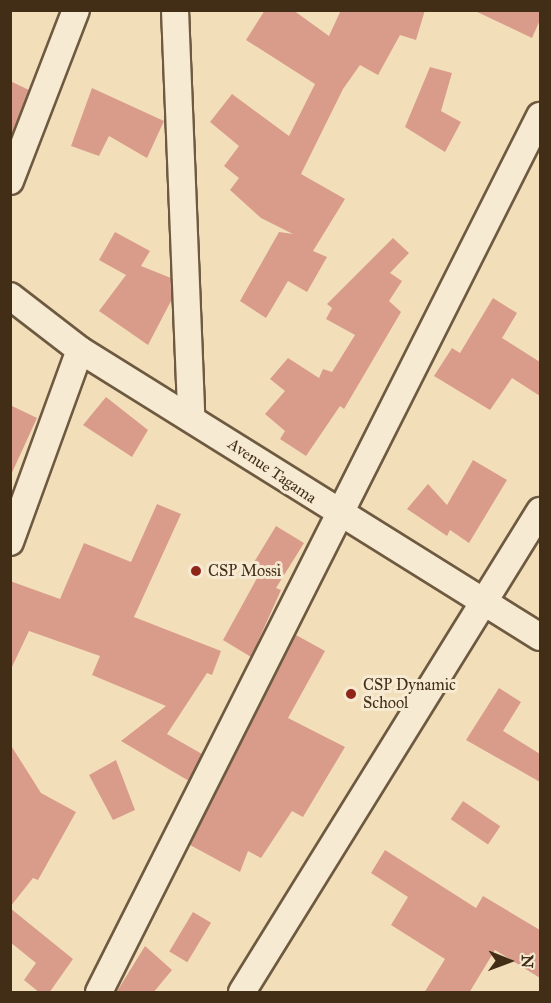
<!DOCTYPE html>
<style>
body{margin:0}
#map{position:relative;width:551px;height:1003px;overflow:hidden;background:#f2dfba;font-family:"IM FELL Great Primer",serif}
div>[style]{position:absolute}
.building>*{inset:0;background:#da9c8a;transform-origin:0 0}
.roads{filter:drop-shadow(2px 0 #6e5a40) drop-shadow(-2px 0 #6e5a40) drop-shadow(0 2px #6e5a40) drop-shadow(0 -2px #6e5a40)}
.street>*{height:26px;margin:-13px;padding:0 13px;transform-origin:13px;border-radius:13px;background:#f7ead2}
.dots>*{width:16px;height:16px;translate:-50% -50%;box-sizing:border-box;border:3px solid #f7ead2;border-radius:50%}
span{translate:-50% -50%;white-space:nowrap;text-align:center;line-height:1.15;-webkit-text-stroke:6px #f7ead2;paint-order:stroke}
.street-label{font-size:16px;color:#422d17}
.poi-label{font-size:16px;color:#422d17}
.left{translate:0 -50%;text-align:left}
.frame{position:absolute;inset:0;border:12px solid #422d17;pointer-events:none}
.north{position:absolute;left:479px;top:931px;width:60px;height:60px;-webkit-text-stroke:4px #f7ead2;paint-order:stroke;rotate:91deg;font-size:16px;font-weight:700;line-height:24px;text-align:center;color:#422d17}
.north::after{content:'';display:block;margin:auto;width:21px;height:27px;background:#422d17;clip-path:polygon(50% 0,100% 100%,50% 72%,0 100%)}
</style>
<div id="map">
<div class="building">
<i style="clip-path:polygon(265px 10px,293px 10px,329px 36px,341px 10px,425px 10px,416px 40px,400px 35px,378px 75px,360px 65px,343px 89px,301px 174px,345px 199px,313px 251px,327px 257px,307px 292px,288px 281px,266px 318px,240px 301px,279px 232px,293px 234px,261px 218px,230px 190px,239px 178px,224px 166px,239px 146px,210px 122px,232px 94px,289px 136px,315px 84px,246px 40px)"></i>
<i style="clip-path:polygon(473px 10px,540px 10px,540px 20px,532px 38px)"></i>
<i style="clip-path:polygon(430px 67px,452px 73px,441px 111px,461px 122px,445px 152px,405px 127px)"></i>
<i style="clip-path:polygon(10px 81px,29px 90px,10px 138px)"></i>
<i style="clip-path:polygon(92px 88px,164px 121px,147px 158px,109px 136px,99px 156px,71px 146px)"></i>
<i style="clip-path:polygon(115px 232px,150px 251px,141px 266px,171px 278px,171px 301px,148px 345px,99px 311px,126px 275px,99px 260px)"></i>
<i style="clip-path:polygon(393px 238px,409px 253px,390px 273px,402px 281px,389px 301px,401px 312px,344px 409px,340px 406px,306px 456px,280px 439px,285px 431px,265px 414px,285px 391px,270px 379px,288px 358px,319px 378px,323px 369px,332px 372px,355px 335px,326px 319px,332px 308px,327px 304px)"></i>
<i style="clip-path:polygon(493px 298px,517px 313px,502px 338px,540px 362px,540px 396px,512px 378px,490px 410px,434px 376px,452px 348px,460px 353px)"></i>
<i style="clip-path:polygon(106px 397px,148px 430px,132px 457px,83px 425px)"></i>
<i style="clip-path:polygon(10px 405px,37px 418px,10px 477px)"></i>
<i style="clip-path:polygon(473px 460px,507px 480px,469px 543px,450px 530px,447px 536px,407px 509px,428px 484px,447px 505px)"></i>
<i style="clip-path:polygon(157px 504px,181px 514px,134px 617px,221px 651px,212px 675px,207px 673px,167px 734px,202px 754px,189px 781px,121px 741px,166px 706px,92px 675px,100px 656px,29px 631px,10px 671px,10px 581px,60px 599px,84px 543px,131px 562px)"></i>
<i style="clip-path:polygon(276px 526px,304px 543px,276px 588px,281px 590px,251px 657px,223px 640px,262px 569px,253px 564px)"></i>
<i style="clip-path:polygon(296px 635px,325px 651px,288px 718px,345px 747px,303px 817px,292px 811px,261px 858px,248px 851px,240px 872px,190px 845px)"></i>
<i style="clip-path:polygon(499px 688px,521px 702px,503px 731px,540px 754px,540px 782px,466px 740px)"></i>
<i style="clip-path:polygon(10px 744px,41px 793px,76px 812px,38px 880px,33px 878px,10px 907px)"></i>
<i style="clip-path:polygon(116px 760px,135px 810px,113px 820px,89px 775px)"></i>
<i style="left:463px;top:801px;width:45px;height:22px;rotate:34deg"></i>
<i style="clip-path:polygon(385px 850px,476px 908px,483px 896px,540px 930px,540px 978px,495px 950px,469px 993px,424px 993px,445px 959px,391px 925px,408px 897px,371px 873px)"></i>
<i style="clip-path:polygon(10px 908px,73px 959px,49px 993px,40px 993px,24px 980px,36px 963px,10px 942px)"></i>
<i style="left:193px;top:912px;width:21px;height:46px;rotate:31deg"></i>
<i style="clip-path:polygon(145px 946px,172px 970px,153px 993px,116px 993px)"></i>
</div>
<div class="roads">
<div class="street">
<i style="left:175px;top:10px;width:407px;rotate:87.7deg"></i>
<i style="left:10px;top:181px;width:183px;rotate:-68.9deg"></i>
<i style="left:10px;top:296px;width:88px;rotate:37.6deg"></i>
<i style="left:80px;top:350px;width:542px;rotate:31.96deg"></i>
<i style="left:10px;top:542px;width:204px;rotate:-70deg"></i>
<i style="left:99px;top:992px;width:981px;rotate:-63.28deg"></i>
<i style="left:242px;top:992px;width:566px;rotate:-58.22deg"></i>
</div>
</div>
<div class="dots">
<i style="left:196px;top:571px;background:#8f2418"></i>
<i style="left:351px;top:694px;background:#8f2418"></i>
</div>
<div class="street-label">
<span style="left:272px;top:471px;rotate:34deg">Avenue Tagama</span>
</div>
<div class="poi-label">
<span class="left" style="left:208px;top:571px">CSP Mossi</span>
<span class="left" style="left:363px;top:694px">CSP Dynamic<br>School</span>
</div>
<div class="frame"></div>
<div class="north">N</div>
</div>
